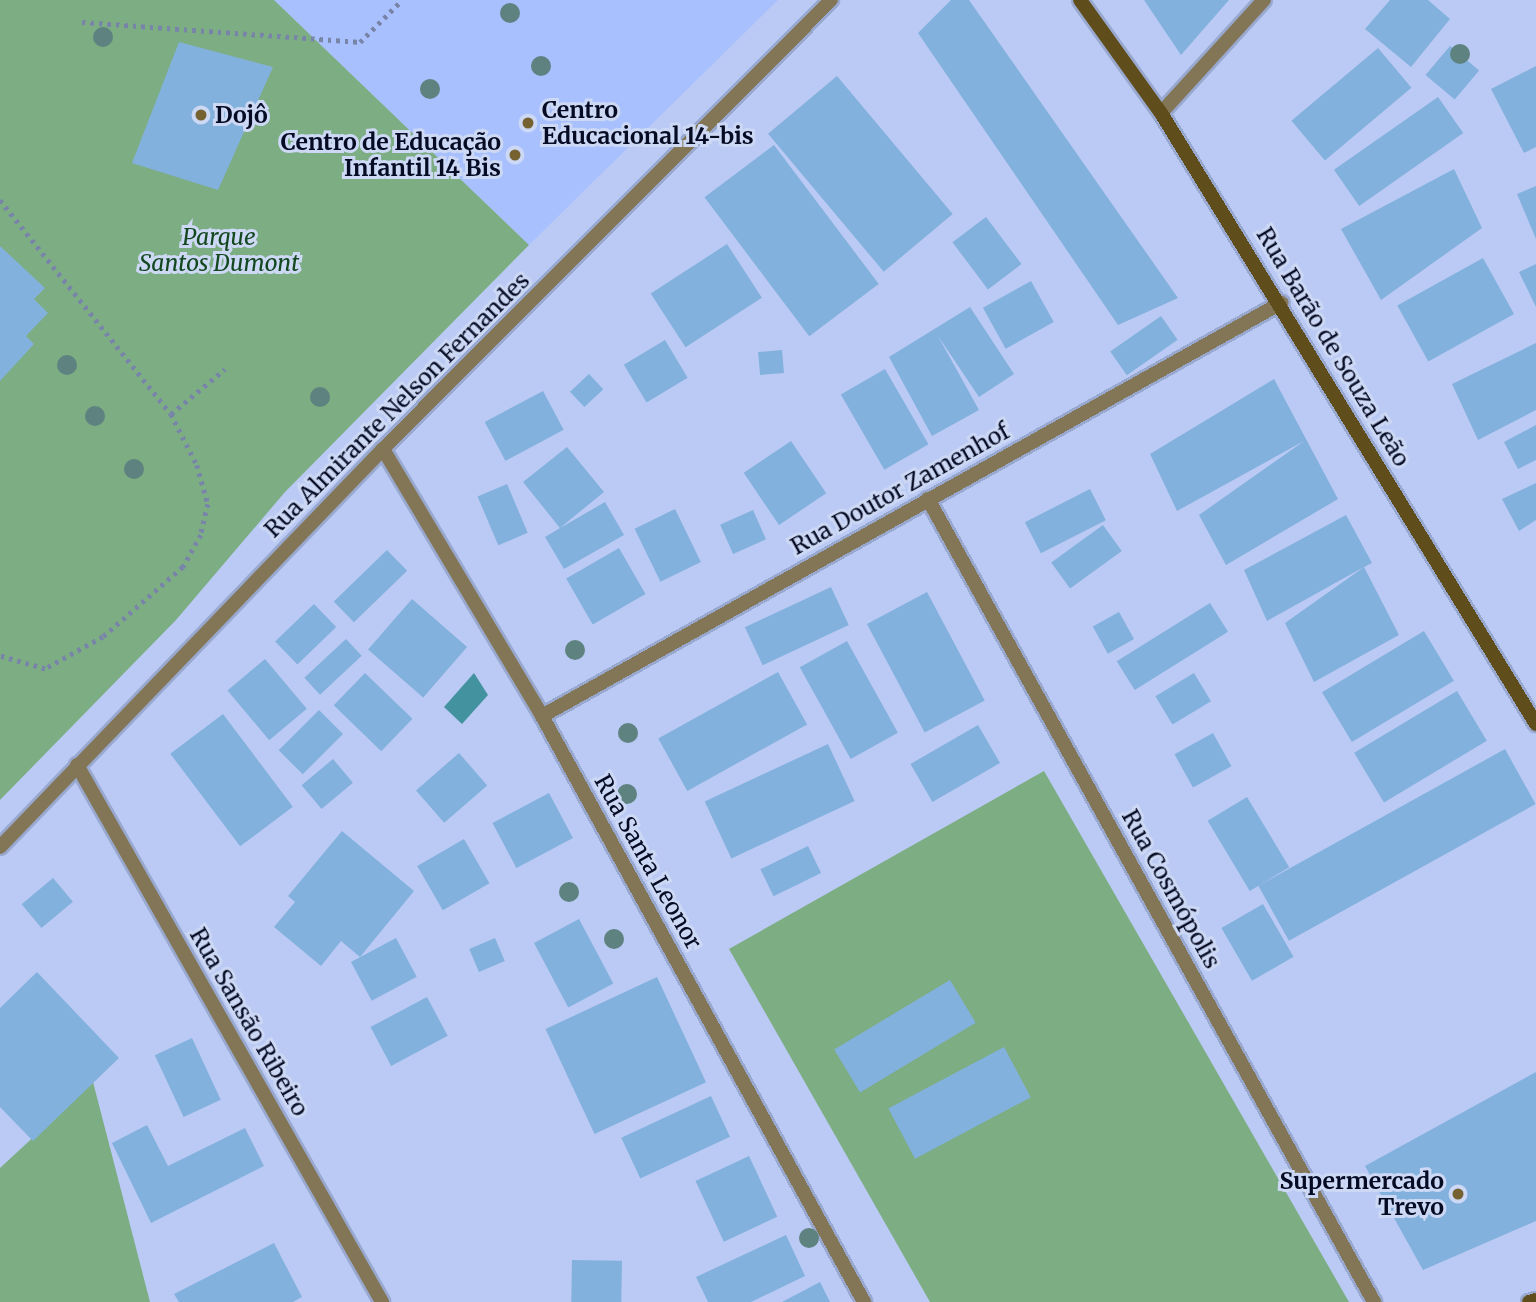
<!DOCTYPE html>
<meta charset="utf-8">
<style>
body{margin:0}
#map{position:relative;width:1536px;height:1302px;overflow:hidden;background:#bacaf4;font-family:Merriweather,serif}
div>[style]{position:absolute}
.built>*{inset:0;background:#a8c0fd}
.green>*{inset:0;background:#7dad83}
.water>*{inset:0;background:#42939f}
.building>*{inset:0;background:#83b1dd;transform-origin:0 0}
.path>*{height:4.5px;margin-top:-2.25px;transform-origin:0;background:repeating-linear-gradient(90deg,#7885a8 0 3.5px,transparent 0 8.5px)}
.roads{filter:drop-shadow(2px 0 #99a8ce) drop-shadow(-2px 0 #99a8ce) drop-shadow(0 2px #99a8ce) drop-shadow(0 -2px #99a8ce)}
.street>*{height:14px;margin:-7px;padding:0 7px;transform-origin:7px;border-radius:7px;background:#827657}
.secondary>*{height:14px;margin:-7px;padding:0 7px;transform-origin:7px;border-radius:7px;background:#5f4d1c}
.trees>*{width:20px;height:20px;margin:-10px;border-radius:50%;background:#5e827f}
.dots>*{width:19px;height:19px;translate:-50% -50%;box-sizing:border-box;border:4px solid #ccd8f4;border-radius:50%}
span{translate:-50% -50%;white-space:nowrap;text-align:center;line-height:1.15;-webkit-text-stroke:6px #ccd8f4;paint-order:stroke}
.poi-label{font-size:23px;color:#050b23;font-weight:700}
.left{translate:0 -50%;text-align:left}
.right{translate:-100% -50%;text-align:right}
.park-label{font-size:23px;color:#13481f;font-style:italic}
.street-label{font-size:23px;color:#050b23}
</style>
<div id="map">
<div class="built">
<i style="clip-path:polygon(274px 0,778px 0,529px 245px)"></i>
</div>
<div class="green">
<i style="clip-path:polygon(0 0,274px 0,529px 245px,285px 492px,176px 620px,0 800px)"></i>
<i style="clip-path:polygon(1044px 771px,1349px 1302px,930px 1302px,729px 949px)"></i>
<i style="clip-path:polygon(93px 1082px,150px 1302px,0 1302px,0 1168px)"></i>
</div>
<div class="water">
<i style="clip-path:polygon(474px 673px,488px 695px,462px 724px,444px 707px)"></i>
</div>
<div class="building">
<i style="clip-path:polygon(951px 0,969px 0,1178px 298px,1118px 325px,918px 33px)"></i>
<i style="clip-path:polygon(1144px 0,1229px 0,1181px 55px)"></i>
<i style="clip-path:polygon(1390px 0,1428px 0,1450px 19px,1411px 67px,1365px 29px)"></i>
<i style="clip-path:polygon(179px 42px,273px 67px,218px 190px,132px 163px)"></i>
<i style="left:1450px;top:46px;width:38px;height:38px;rotate:40deg"></i>
<i style="left:1378px;top:48px;width:52px;height:113px;rotate:50deg"></i>
<i style="clip-path:polygon(1536px 66px,1536px 147px,1524px 153px,1491px 89px)"></i>
<i style="left:837px;top:76px;width:180px;height:90px;rotate:50deg"></i>
<i style="left:1438px;top:97px;width:44px;height:127px;rotate:55deg"></i>
<i style="left:774px;top:145px;width:174px;height:87px;rotate:53deg"></i>
<i style="clip-path:polygon(1454px 169px,1482px 228px,1381px 300px,1341px 229px)"></i>
<i style="clip-path:polygon(1536px 186px,1536px 239px,1517px 194px)"></i>
<i style="left:986px;top:217px;width:59px;height:42px;rotate:53deg"></i>
<i style="left:727px;top:244px;width:64px;height:91px;rotate:57deg"></i>
<i style="clip-path:polygon(0 246px,45px 288px,34px 299px,48px 313px,26px 336px,34px 344px,0 381px)"></i>
<i style="left:1483px;top:258px;width:64px;height:98px;rotate:61deg"></i>
<i style="clip-path:polygon(1536px 264px,1536px 307px,1519px 272px)"></i>
<i style="left:1031px;top:281px;width:47px;height:55px;rotate:61deg"></i>
<i style="clip-path:polygon(970px 307px,1014px 374px,979px 397px,938px 336px,979px 410px,932px 436px,889px 357px)"></i>
<i style="left:1161px;top:316px;width:29px;height:62px;rotate:55deg"></i>
<i style="left:665px;top:340px;width:44px;height:48px;rotate:59deg"></i>
<i style="clip-path:polygon(1536px 343px,1536px 410px,1478px 440px,1452px 384px)"></i>
<i style="left:782px;top:350px;width:23px;height:24px;rotate:85deg"></i>
<i style="left:885px;top:369px;width:87px;height:51px;rotate:60deg"></i>
<i style="left:589px;top:374px;width:21px;height:26px;rotate:47deg"></i>
<i style="clip-path:polygon(1274px 379px,1338px 499px,1226px 565px,1199px 515px,1304px 441px,1177px 511px,1150px 454px)"></i>
<i style="left:543px;top:391px;width:44px;height:66px;rotate:62deg"></i>
<i style="clip-path:polygon(1536px 425px,1536px 460px,1518px 469px,1504px 442px)"></i>
<i style="left:791px;top:441px;width:63px;height:57px;rotate:56deg"></i>
<i style="clip-path:polygon(567px 447px,604px 492px,560px 528px,605px 502px,624px 535px,564px 569px,545px 537px,560px 528px,523px 482px)"></i>
<i style="clip-path:polygon(1536px 483px,1536px 520px,1519px 531px,1502px 499px)"></i>
<i style="left:507px;top:484px;width:53px;height:32px;rotate:67deg"></i>
<i style="left:1090px;top:489px;width:35px;height:73px;rotate:63deg"></i>
<i style="left:675px;top:509px;width:59px;height:45px;rotate:64deg"></i>
<i style="left:753px;top:510px;width:32px;height:36px;rotate:66deg"></i>
<i style="clip-path:polygon(1346px 515px,1372px 563px,1364px 567px,1399px 635px,1314px 682px,1285px 623px,1364px 567px,1267px 621px,1244px 570px)"></i>
<i style="left:1103px;top:525px;width:32px;height:64px;rotate:54deg"></i>
<i style="left:619px;top:548px;width:53px;height:61px;rotate:60deg"></i>
<i style="left:387px;top:550px;width:29px;height:74px;rotate:46deg"></i>
<i style="left:831px;top:587px;width:42px;height:95px;rotate:65deg"></i>
<i style="left:927px;top:592px;width:123px;height:68px;rotate:62deg"></i>
<i style="left:412px;top:599px;width:73px;height:67px;rotate:41deg"></i>
<i style="left:1210px;top:603px;width:34px;height:110px;rotate:58deg"></i>
<i style="left:314px;top:604px;width:32px;height:54px;rotate:46deg"></i>
<i style="left:1119px;top:612px;width:31px;height:30px;rotate:61deg"></i>
<i style="left:1424px;top:631px;width:58px;height:119px;rotate:59deg"></i>
<i style="left:346px;top:639px;width:23px;height:57px;rotate:47deg"></i>
<i style="left:847px;top:641px;width:105px;height:54px;rotate:61deg"></i>
<i style="left:265px;top:659px;width:65px;height:49px;rotate:50deg"></i>
<i style="left:778px;top:672px;width:60px;height:137px;rotate:61deg"></i>
<i style="left:365px;top:673px;width:66px;height:45px;rotate:44deg"></i>
<i style="left:1194px;top:673px;width:33px;height:45px;rotate:59deg"></i>
<i style="left:1457px;top:691px;width:58px;height:120px;rotate:59deg"></i>
<i style="left:319px;top:710px;width:34px;height:57px;rotate:45deg"></i>
<i style="left:223px;top:714px;width:116px;height:66px;rotate:53deg"></i>
<i style="left:978px;top:725px;width:44px;height:78px;rotate:60deg"></i>
<i style="left:1213px;top:733px;width:38px;height:44px;rotate:61deg"></i>
<i style="left:828px;top:744px;width:63px;height:136px;rotate:65deg"></i>
<i style="left:1505px;top:749px;width:63px;height:282px;rotate:61deg"></i>
<i style="left:459px;top:753px;width:43px;height:57px;rotate:49deg"></i>
<i style="left:333px;top:759px;width:31px;height:41px;rotate:50deg"></i>
<i style="left:549px;top:793px;width:51px;height:64px;rotate:62deg"></i>
<i style="left:1247px;top:797px;width:82px;height:46px;rotate:59deg"></i>
<i style="clip-path:polygon(342px 831px,414px 891px,360px 957px,341px 941px,321px 966px,274px 927px,295px 902px,288px 896px)"></i>
<i style="left:464px;top:839px;width:51px;height:54px;rotate:60deg"></i>
<i style="left:808px;top:846px;width:30px;height:53px;rotate:64deg"></i>
<i style="left:53px;top:878px;width:31px;height:41px;rotate:50deg"></i>
<i style="left:1263px;top:904px;width:61px;height:48px;rotate:60deg"></i>
<i style="left:579px;top:919px;width:73px;height:51px;rotate:62deg"></i>
<i style="left:396px;top:938px;width:44px;height:51px;rotate:62deg"></i>
<i style="left:495px;top:938px;width:25px;height:28px;rotate:67deg"></i>
<i style="clip-path:polygon(37px 972px,119px 1058px,33px 1141px,0 1107px,0 1008px)"></i>
<i style="left:657px;top:977px;width:116px;height:123px;rotate:65deg"></i>
<i style="left:950px;top:980px;width:50px;height:135px;rotate:59deg"></i>
<i style="left:427px;top:997px;width:44px;height:64px;rotate:62deg"></i>
<i style="left:192px;top:1038px;width:68px;height:41px;rotate:65deg"></i>
<i style="left:1004px;top:1047px;width:57px;height:131px;rotate:62deg"></i>
<i style="clip-path:polygon(1536px 1072px,1536px 1221px,1423px 1270px,1365px 1166px)"></i>
<i style="left:711px;top:1096px;width:45px;height:99px;rotate:65deg"></i>
<i style="clip-path:polygon(147px 1125px,168px 1166px,245px 1128px,264px 1166px,151px 1223px,112px 1143px)"></i>
<i style="left:749px;top:1156px;width:67px;height:59px;rotate:65deg"></i>
<i style="clip-path:polygon(786px 1235px,805px 1276px,751px 1302px,708px 1302px,696px 1277px)"></i>
<i style="clip-path:polygon(274px 1243px,302px 1297px,293px 1302px,179px 1302px,174px 1294px)"></i>
<i style="left:572px;top:1260px;width:50px;height:42px;rotate:1deg"></i>
<i style="clip-path:polygon(820px 1282px,830px 1302px,782px 1302px)"></i>
</div>
<div class="path">
<i style="left:82px;top:22px;width:279px;rotate:4.1deg"></i>
<i style="left:360px;top:42px;width:59px;rotate:-45deg"></i>
<i style="left:0;top:200px;width:274px;rotate:51.4deg"></i>
<i style="left:171px;top:414px;width:57px;rotate:63deg"></i>
<i style="left:197px;top:465px;width:41px;rotate:74.2deg"></i>
<i style="left:208px;top:504px;width:32px;rotate:103deg"></i>
<i style="left:201px;top:535px;width:37px;rotate:119deg"></i>
<i style="left:183px;top:567px;width:106px;rotate:138.8deg"></i>
<i style="left:103px;top:637px;width:66px;rotate:151.1deg"></i>
<i style="left:45px;top:669px;width:47px;rotate:-163.9deg"></i>
<i style="left:171px;top:414px;width:70px;rotate:-39.8deg"></i>
</div>
<div class="roads">
<div class="street">
<i style="left:1161px;top:113px;width:153px;rotate:-47.7deg"></i>
<i style="left:383px;top:449px;width:311px;rotate:59.2deg"></i>
<i style="left:542px;top:716px;width:669px;rotate:61.21deg"></i>
<i style="left:928px;top:499px;width:919px;rotate:60.95deg"></i>
<i style="left:542px;top:716px;width:847px;rotate:-29.2deg"></i>
<i style="left:77px;top:765px;width:618px;rotate:60.4deg"></i>
<i style="left:0;top:847px;width:552px;rotate:-46.1deg"></i>
<i style="left:383px;top:449px;width:634px;rotate:-45.06deg"></i>
</div>
<div class="secondary">
<i style="left:1080px;top:0;width:139px;rotate:54.4deg"></i>
<i style="left:1161px;top:113px;width:717px;rotate:58.46deg"></i>
<i style="left:1529px;top:1302px;width:7px;rotate:-16deg"></i>
</div>
</div>
<div class="trees">
<i style="left:510px;top:13px"></i>
<i style="left:103px;top:37px"></i>
<i style="left:1460px;top:54px"></i>
<i style="left:541px;top:66px"></i>
<i style="left:430px;top:89px"></i>
<i style="left:67px;top:365px"></i>
<i style="left:320px;top:397px"></i>
<i style="left:95px;top:416px"></i>
<i style="left:134px;top:469px"></i>
<i style="left:575px;top:650px"></i>
<i style="left:628px;top:733px"></i>
<i style="left:627px;top:794px"></i>
<i style="left:569px;top:892px"></i>
<i style="left:614px;top:939px"></i>
<i style="left:809px;top:1238px"></i>
</div>
<div class="dots">
<i style="left:201px;top:115px;background:#766231"></i>
<i style="left:528px;top:123px;background:#766231"></i>
<i style="left:515px;top:155px;background:#766231"></i>
<i style="left:1458px;top:1194px;background:#766231"></i>
</div>
<div class="poi-label">
<span class="left" style="left:542px;top:123px">Centro<br>Educacional 14-bis</span>
<span class="left" style="left:215px;top:115px">Dojô</span>
<span class="right" style="left:501px;top:155px">Centro de Educação<br>Infantil 14 Bis</span>
<span class="right" style="left:1444px;top:1194px">Supermercado<br>Trevo</span>
</div>
<div class="park-label">
<span style="left:219px;top:250px">Parque<br>Santos Dumont</span>
</div>
<div class="street-label">
<span style="left:1333px;top:347px;rotate:59deg">Rua Barão de Souza Leão</span>
<span style="left:397px;top:405px;rotate:-45deg">Rua Almirante Nelson Fernandes</span>
<span style="left:900px;top:489px;rotate:-29deg">Rua Doutor Zamenhof</span>
<span style="left:648px;top:862px;rotate:61deg">Rua Santa Leonor</span>
<span style="left:1171px;top:889px;rotate:61deg">Rua Cosmópolis</span>
<span style="left:249px;top:1022px;rotate:60deg">Rua Sansão Ribeiro</span>
</div>
</div>
